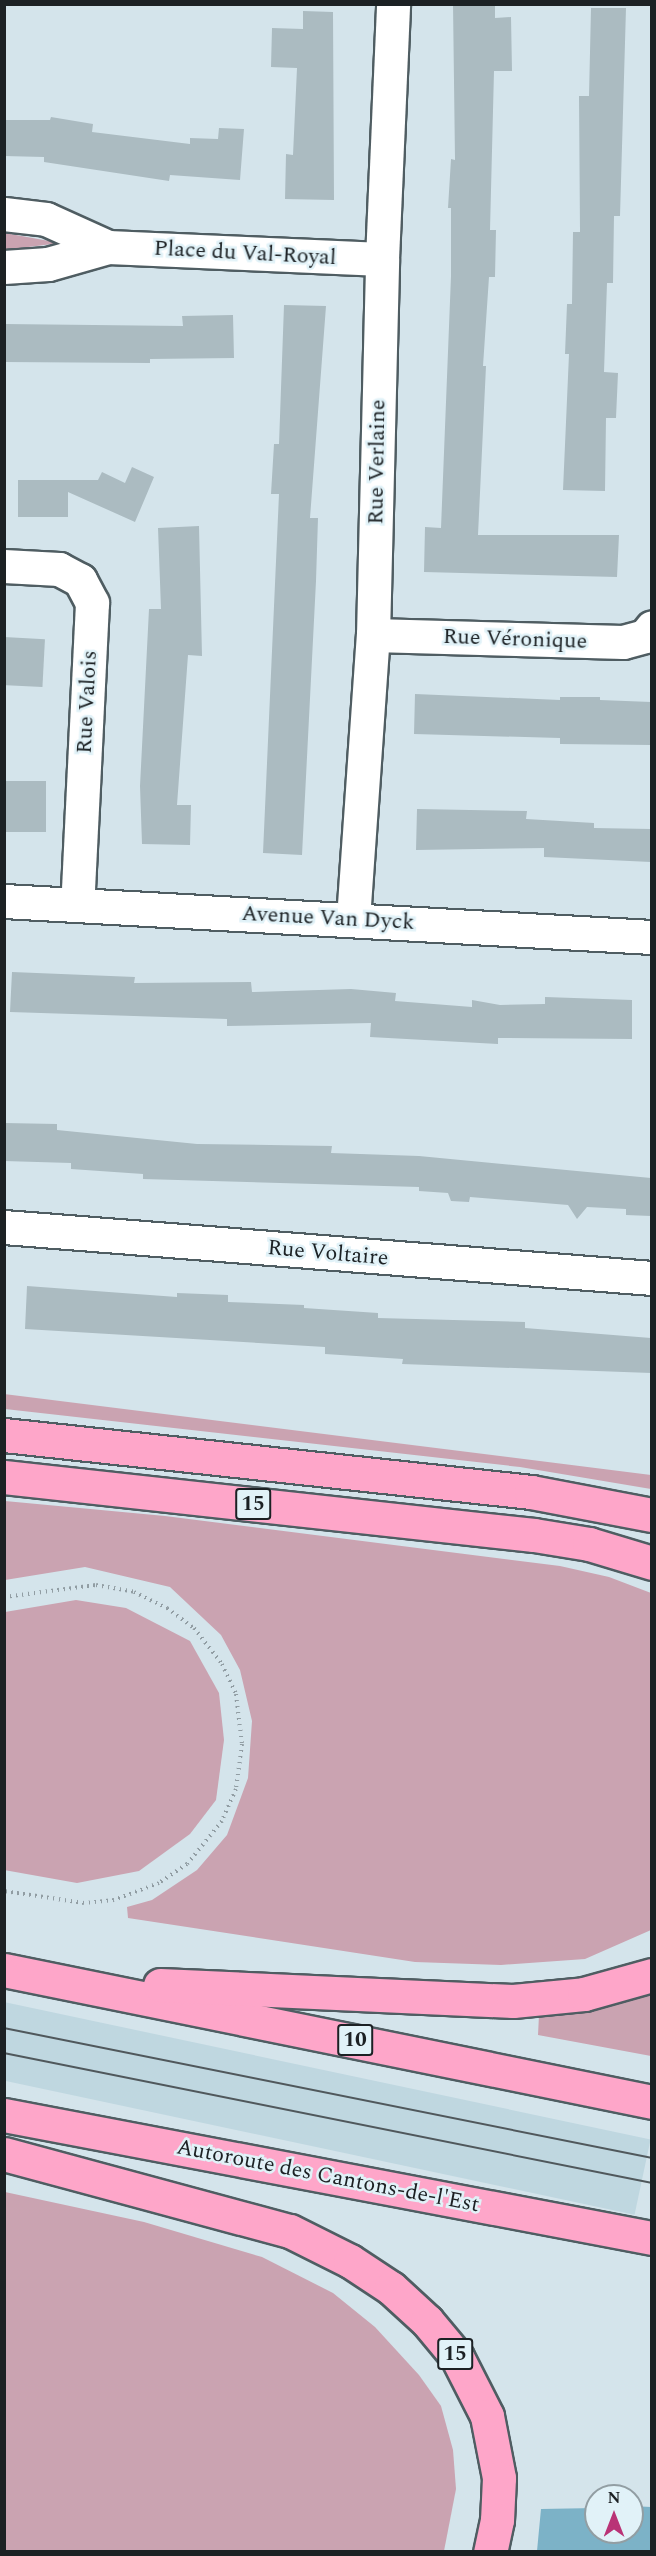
<!DOCTYPE html>
<meta charset="utf-8">
<style>
body{margin:0}
#map{position:relative;width:656px;height:2556px;overflow:hidden;background:#d4e4eb;font-family:Spectral,serif}
div>[style]{position:absolute}
.built>*{inset:0;background:#bfd7e0;transform-origin:0 0}
.green>*{inset:0;background:#caa3b1}
.water>*{inset:0;background:#7cb2c7}
.building>*{inset:0;background:#abbbc1;transform-origin:0 0}
.path>*{height:4px;margin-top:-2px;transform-origin:0;background:repeating-linear-gradient(90deg,#919da3 0 1.5px,transparent 0 6px)}
.roads{filter:drop-shadow(2px 0 #4f5d62) drop-shadow(-2px 0 #4f5d62) drop-shadow(0 2px #4f5d62) drop-shadow(0 -2px #4f5d62)}
.minor>*{height:33px;margin:-16.5px;padding:0 16.5px;transform-origin:16.5px;border-radius:16.5px;background:#fff}
.highway>*{height:33px;margin:-16.5px;padding:0 16.5px;transform-origin:16.5px;border-radius:16.5px;background:#fea6c9}
.tram>*{height:1.5px;margin:-0.75px;padding:0 0.75px;transform-origin:0.75px;border-radius:0.75px;background:#50585c}
span{translate:-50% -50%;white-space:nowrap;text-align:center;line-height:1.15;-webkit-text-stroke:5px #e1f2f8;paint-order:stroke}
.shield-label span{padding:2px 4px;background:#e1f2f8;border:2px solid;border-radius:4px;-webkit-text-stroke-width:0}
.shield-label{font-size:21px;color:#1c2124;font-weight:700}
.street-label{font-size:22px;color:#1c2124}
.frame{position:absolute;inset:0;border:6px solid #1c2124;pointer-events:none}
.north{position:absolute;left:584px;top:2484px;width:60px;height:60px;box-sizing:border-box;background:#e1f2f8;border:2px solid #929ea3;border-radius:50%;rotate:0deg;font-size:16px;font-weight:700;line-height:24px;text-align:center;color:#1c2124}
.north::after{content:'';display:block;margin:auto;width:21px;height:27px;background:#b93376;clip-path:polygon(50% 0,100% 100%,50% 72%,0 100%)}
</style>
<div id="map">
<div class="built">
<i style="left:4px;top:2002px;width:661px;height:77px;rotate:12deg"></i>
</div>
<div class="green">
<i style="clip-path:polygon(5px 233px,60px 243px,5px 250px)"></i>
<i style="clip-path:polygon(4px 1394px,651px 1475px,651px 1489px,520px 1467px,5px 1409px)"></i>
<i style="clip-path:polygon(5px 1501px,165px 1516px,560px 1566px,609px 1577px,651px 1593px,651px 1930px,585px 1959px,501px 1965px,415px 1962px,128px 1918px,127px 1907px,152px 1900px,197px 1870px,227px 1835px,248px 1778px,252px 1721px,240px 1670px,221px 1635px,170px 1587px,85px 1567px,5px 1580px)"></i>
<i style="clip-path:polygon(76px 1600px,126px 1608px,190px 1641px,219px 1693px,224px 1740px,216px 1800px,190px 1834px,139px 1871px,77px 1883px,4px 1870px,5px 1612px)"></i>
<i style="clip-path:polygon(651px 1990px,651px 2056px,538px 2035px,539px 2015px,606px 2007px)"></i>
<i style="clip-path:polygon(5px 2192px,144px 2222px,262px 2257px,333px 2293px,375px 2327px,419px 2375px,441px 2406px,453px 2450px,456px 2489px,444px 2551px,5px 2551px)"></i>
</div>
<div class="water">
<i style="clip-path:polygon(632px 2506px,651px 2507px,651px 2551px,537px 2551px,541px 2509px,596px 2508px,596px 2532px,632px 2532px)"></i>
</div>
<div class="building">
<i style="clip-path:polygon(453px 4px,495px 4px,495px 18px,511px 17px,512px 71px,494px 71px,490px 230px,496px 230px,495px 277px,489px 277px,483px 366px,486px 366px,478px 535px,619px 535px,617px 577px,424px 572px,425px 527px,441px 528px,451px 276px,451px 208px,448px 208px,451px 159px,455px 160px)"></i>
<i style="clip-path:polygon(591px 8px,626px 8px,620px 216px,614px 216px,613px 283px,607px 283px,604px 372px,618px 373px,616px 418px,606px 418px,605px 491px,563px 490px,569px 354px,565px 354px,567px 304px,572px 304px,573px 232px,580px 232px,579px 96px,589px 96px)"></i>
<i style="clip-path:polygon(303px 11px,333px 12px,334px 200px,285px 199px,286px 154px,293px 155px,297px 68px,271px 67px,272px 28px,303px 29px)"></i>
<i style="clip-path:polygon(51px 117px,93px 124px,92px 132px,190px 144px,190px 138px,218px 139px,219px 128px,244px 129px,240px 180px,170px 175px,169px 181px,44px 162px,44px 157px,4px 156px,4px 120px,50px 120px)"></i>
<i style="clip-path:polygon(284px 305px,326px 306px,310px 518px,318px 518px,316px 581px,302px 855px,263px 853px,279px 494px,271px 494px,274px 444px,279px 444px)"></i>
<i style="clip-path:polygon(233px 315px,234px 358px,150px 359px,150px 363px,4px 362px,4px 324px,183px 326px,182px 316px)"></i>
<i style="clip-path:polygon(132px 467px,154px 477px,135px 522px,68px 492px,68px 517px,18px 517px,18px 480px,98px 480px,102px 472px,125px 483px)"></i>
<i style="clip-path:polygon(199px 526px,202px 656px,188px 655px,177px 805px,191px 805px,190px 845px,142px 844px,140px 786px,149px 609px,161px 609px,158px 528px)"></i>
<i style="left:4px;top:637px;width:41px;height:48px;rotate:3deg"></i>
<i style="clip-path:polygon(415px 694px,560px 700px,560px 697px,600px 697px,600px 700px,651px 702px,651px 745px,560px 744px,560px 738px,414px 734px)"></i>
<i style="left:4px;top:781px;width:42px;height:51px"></i>
<i style="clip-path:polygon(417px 809px,527px 811px,526px 819px,594px 823px,594px 828px,651px 829px,651px 862px,544px 857px,544px 848px,416px 850px)"></i>
<i style="clip-path:polygon(12px 972px,135px 977px,134px 983px,251px 982px,252px 992px,351px 989px,396px 993px,395px 1001px,472px 1007px,472px 1000px,500px 1005px,545px 1004px,545px 997px,632px 1000px,632px 1039px,498px 1038px,498px 1044px,370px 1037px,371px 1023px,227px 1026px,227px 1019px,10px 1012px)"></i>
<i style="clip-path:polygon(4px 1123px,57px 1124px,57px 1130px,197px 1144px,332px 1146px,331px 1153px,419px 1156px,651px 1178px,651px 1216px,626px 1215px,626px 1209px,587px 1207px,577px 1219px,568px 1205px,470px 1197px,469px 1202px,451px 1201px,448px 1193px,419px 1191px,419px 1187px,143px 1179px,143px 1174px,71px 1169px,71px 1163px,4px 1161px)"></i>
<i style="clip-path:polygon(27px 1286px,177px 1297px,177px 1293px,228px 1295px,228px 1302px,304px 1305px,304px 1308px,378px 1313px,378px 1318px,525px 1322px,525px 1328px,651px 1338px,651px 1373px,402px 1364px,403px 1359px,325px 1354px,325px 1347px,25px 1329px)"></i>
</div>
<div class="path">
<i style="left:4px;top:1597px;width:93px;rotate:-7.4deg"></i>
<i style="left:96px;top:1585px;width:39px;rotate:10deg"></i>
<i style="left:134px;top:1592px;width:37px;rotate:26deg"></i>
<i style="left:167px;top:1608px;width:34px;rotate:37deg"></i>
<i style="left:194px;top:1628px;width:46px;rotate:52.1deg"></i>
<i style="left:222px;top:1664px;width:33px;rotate:65deg"></i>
<i style="left:236px;top:1694px;width:50px;rotate:83.2deg"></i>
<i style="left:242px;top:1744px;width:45px;rotate:97.6deg"></i>
<i style="left:236px;top:1789px;width:35px;rotate:114deg"></i>
<i style="left:222px;top:1821px;width:55px;rotate:129.1deg"></i>
<i style="left:187px;top:1864px;width:34px;rotate:146deg"></i>
<i style="left:159px;top:1883px;width:48px;rotate:159.3deg"></i>
<i style="left:114px;top:1900px;width:30px;rotate:174deg"></i>
<i style="left:84px;top:1903px;width:81px;rotate:-171.5deg"></i>
</div>
<div class="roads">
<div class="minor">
<i style="left:4px;top:214px;width:42px;rotate:6.8deg"></i>
<i style="left:46px;top:219px;width:68px;rotate:24.3deg"></i>
<i style="left:4px;top:267px;width:44px;rotate:-3.9deg"></i>
<i style="left:48px;top:264px;width:62px;rotate:-15.8deg"></i>
<i style="left:108px;top:247px;width:274px;rotate:2.5deg"></i>
<i style="left:4px;top:566px;width:55px;rotate:3.1deg"></i>
<i style="left:59px;top:569px;width:24px;rotate:28deg"></i>
<i style="left:80px;top:580px;width:26px;rotate:62deg"></i>
<i style="left:92px;top:603px;width:302px;rotate:92.8deg"></i>
<i style="left:373px;top:635px;width:250px;rotate:1.6deg"></i>
<i style="left:623px;top:642px;width:23px;rotate:-15deg"></i>
<i style="left:645px;top:636px;width:11px;rotate:-52deg"></i>
<i style="left:4px;top:901px;width:649px;rotate:3.18deg"></i>
<i style="left:353px;top:919px;width:285px;rotate:-86deg"></i>
<i style="left:373px;top:635px;width:376px;rotate:-88.6deg"></i>
<i style="left:382px;top:259px;width:255px;rotate:-87.5deg"></i>
<i style="left:4px;top:1227px;width:650px;rotate:4.5deg"></i>
</div>
<div class="highway">
<i style="left:4px;top:1435px;width:530px;rotate:6.17deg"></i>
<i style="left:531px;top:1492px;width:123px;rotate:10.8deg"></i>
<i style="left:4px;top:1477px;width:533px;rotate:6.25deg"></i>
<i style="left:534px;top:1535px;width:56px;rotate:9.3deg"></i>
<i style="left:589px;top:1544px;width:66px;rotate:16.8deg"></i>
<i style="left:4px;top:1970px;width:661px;rotate:11.51deg"></i>
<i style="left:160px;top:1985px;width:353px;rotate:2.6deg"></i>
<i style="left:513px;top:2001px;width:71px;rotate:-5.6deg"></i>
<i style="left:584px;top:1994px;width:71px;rotate:-15.6deg"></i>
<i style="left:4px;top:2115px;width:660px;rotate:10.75deg"></i>
<i style="left:4px;top:2154px;width:296px;rotate:15.1deg"></i>
<i style="left:290px;top:2231px;width:67px;rotate:26.6deg"></i>
<i style="left:350px;top:2261px;width:49px;rotate:33.4deg"></i>
<i style="left:391px;top:2288px;width:49px;rotate:42.5deg"></i>
<i style="left:427px;top:2321px;width:47px;rotate:50.2deg"></i>
<i style="left:457px;top:2357px;width:66px;rotate:63deg"></i>
<i style="left:487px;top:2416px;width:63px;rotate:79deg"></i>
<i style="left:499px;top:2478px;width:42px;rotate:92.7deg"></i>
<i style="left:497px;top:2520px;width:33px;rotate:102deg"></i>
</div>
</div>
<div class="tram">
<i style="left:4px;top:2028px;width:661px;rotate:11.34deg"></i>
<i style="left:4px;top:2053px;width:661px;rotate:11.34deg"></i>
</div>
<div class="shield-label">
<span style="left:253px;top:1504px">15</span>
<span style="left:355px;top:2040px">10</span>
<span style="left:455px;top:2354px">15</span>
</div>
<div class="street-label">
<span style="left:245px;top:253px;rotate:3deg">Place du Val-Royal</span>
<span style="left:377px;top:462px;rotate:-89deg">Rue Verlaine</span>
<span style="left:515px;top:639px;rotate:2deg">Rue Véronique</span>
<span style="left:87px;top:702px;rotate:-87deg">Rue Valois</span>
<span style="left:328px;top:918px;rotate:3deg">Avenue Van Dyck</span>
<span style="left:328px;top:1253px;rotate:5deg">Rue Voltaire</span>
<span style="left:328px;top:2176px;rotate:11deg">Autoroute des Cantons-de-l'Est</span>
</div>
<div class="frame"></div>
<div class="north">N</div>
</div>
